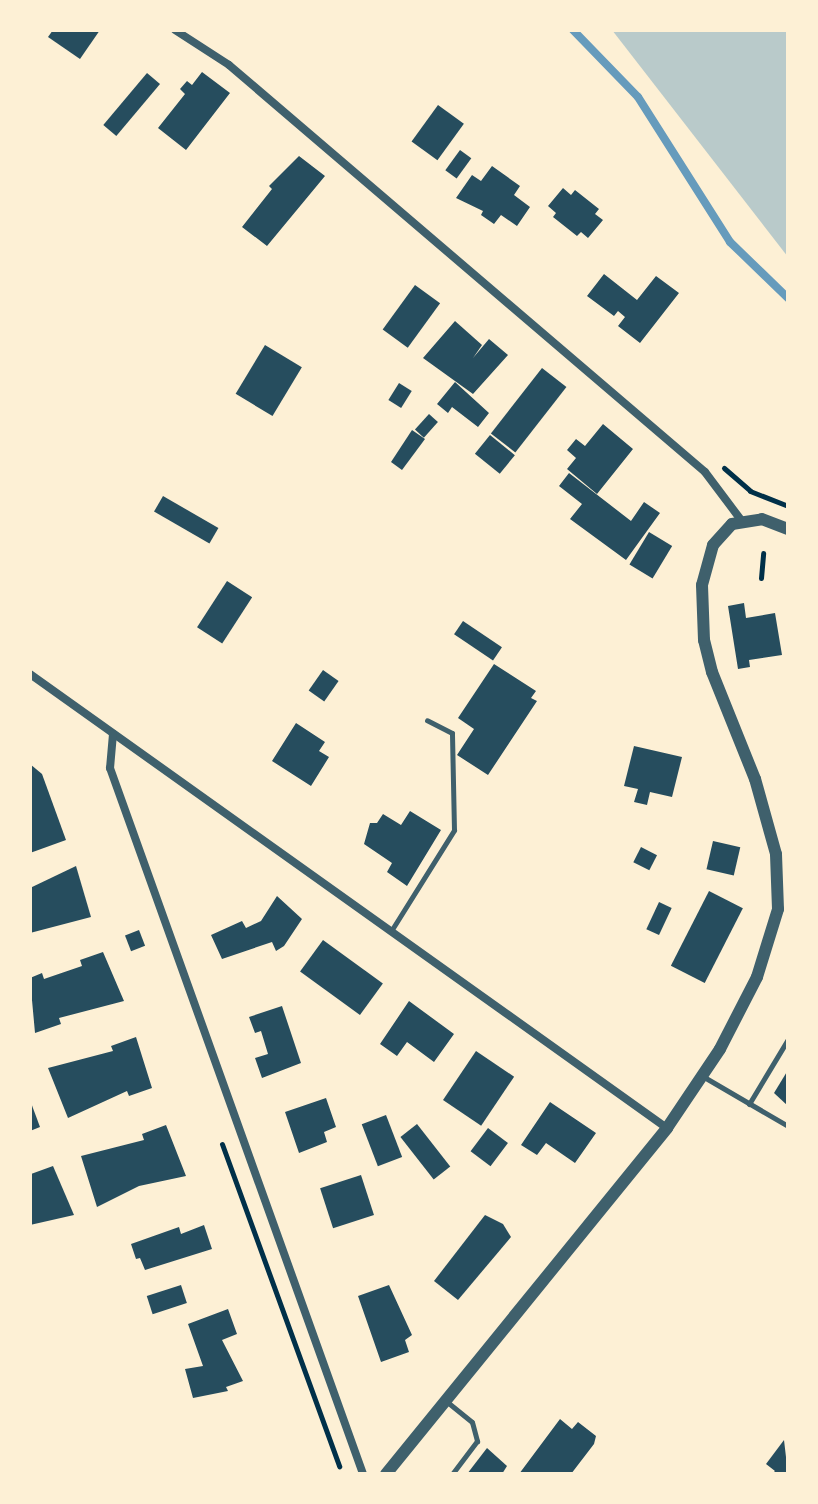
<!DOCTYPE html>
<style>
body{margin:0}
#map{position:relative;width:818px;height:1504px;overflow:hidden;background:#fdf0d5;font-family:Inter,sans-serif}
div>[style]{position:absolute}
.green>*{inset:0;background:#b9caca}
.stream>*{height:8px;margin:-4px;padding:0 4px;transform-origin:4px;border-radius:4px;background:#669bbc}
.building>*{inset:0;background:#264d5e;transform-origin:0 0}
.path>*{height:5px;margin:-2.5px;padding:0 2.5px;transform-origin:2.5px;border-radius:2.5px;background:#003049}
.service>*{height:5px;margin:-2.5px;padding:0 2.5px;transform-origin:2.5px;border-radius:2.5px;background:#3f606c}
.minor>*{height:8px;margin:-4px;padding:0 4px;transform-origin:4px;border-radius:4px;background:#3f606c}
.tertiary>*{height:12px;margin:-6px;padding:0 6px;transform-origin:6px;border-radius:6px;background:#3f606c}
span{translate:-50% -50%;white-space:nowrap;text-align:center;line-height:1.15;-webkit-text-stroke:8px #fdf0d5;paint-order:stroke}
.frame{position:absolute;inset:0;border:32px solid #fdf0d5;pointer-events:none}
</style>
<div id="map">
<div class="green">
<i style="clip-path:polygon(612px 30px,788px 30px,788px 257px)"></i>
</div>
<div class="stream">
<i style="left:573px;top:30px;width:93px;rotate:45.9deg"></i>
<i style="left:638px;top:97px;width:172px;rotate:57.6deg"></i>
<i style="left:730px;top:242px;width:81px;rotate:44deg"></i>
</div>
<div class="building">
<i style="clip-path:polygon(53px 30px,100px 30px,80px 59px,48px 37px)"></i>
<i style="clip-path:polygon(202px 72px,230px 93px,186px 150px,158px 128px,185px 94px,180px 89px,187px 81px,192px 85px)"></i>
<i style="left:147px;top:73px;width:17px;height:68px;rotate:40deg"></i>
<i style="left:438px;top:105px;width:32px;height:45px;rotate:36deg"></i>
<i style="left:460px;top:150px;width:14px;height:25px;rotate:36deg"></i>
<i style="clip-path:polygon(299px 156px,325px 176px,267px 246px,242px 227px,272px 189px,269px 186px)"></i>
<i style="clip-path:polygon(492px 166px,520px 186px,514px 195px,530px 207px,517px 226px,501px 215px,494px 224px,481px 215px,483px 211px,456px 198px,472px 175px,481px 181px)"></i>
<i style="clip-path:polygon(563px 188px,571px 195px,575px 190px,599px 209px,595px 214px,603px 220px,588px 238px,581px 232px,577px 236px,553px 217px,556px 213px,548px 206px)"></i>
<i style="clip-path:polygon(604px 274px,637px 300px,656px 276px,679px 293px,640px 343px,618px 326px,625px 317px,618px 311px,614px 316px,587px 296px)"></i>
<i style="left:415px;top:285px;width:31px;height:55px;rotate:36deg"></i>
<i style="clip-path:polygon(455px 321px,482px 345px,473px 358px,489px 339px,508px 355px,473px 394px,423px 358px)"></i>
<i style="left:265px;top:345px;width:43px;height:57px;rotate:31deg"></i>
<i style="left:542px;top:368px;width:31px;height:83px;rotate:38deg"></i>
<i style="clip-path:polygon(455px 382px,489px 413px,478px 427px,452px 407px,448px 413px,437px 404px)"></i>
<i style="left:399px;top:383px;width:15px;height:20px;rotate:32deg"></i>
<i style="left:429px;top:414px;width:12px;height:21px;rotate:42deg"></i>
<i style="clip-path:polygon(603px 424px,633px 449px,597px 494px,567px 469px,576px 458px,567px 450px,576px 439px,585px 446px)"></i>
<i style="clip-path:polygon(412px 430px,425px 439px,402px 470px,391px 462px)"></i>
<i style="left:490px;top:435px;width:32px;height:24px;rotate:39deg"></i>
<i style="clip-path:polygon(569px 473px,631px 521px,644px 502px,660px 513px,626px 560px,570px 519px,582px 504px,559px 486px)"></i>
<i style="left:163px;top:496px;width:64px;height:18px;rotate:30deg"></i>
<i style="left:649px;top:532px;width:27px;height:38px;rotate:31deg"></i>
<i style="left:227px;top:581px;width:30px;height:55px;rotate:33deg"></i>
<i style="clip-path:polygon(744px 603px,746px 618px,775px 613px,782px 655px,749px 660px,750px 667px,738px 669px,728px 606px)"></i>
<i style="left:463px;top:621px;width:47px;height:16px;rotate:34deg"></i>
<i style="clip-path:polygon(494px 664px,536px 691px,531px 698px,537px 701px,488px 775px,457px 755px,474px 729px,458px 718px)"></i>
<i style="left:323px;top:670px;width:19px;height:25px;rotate:35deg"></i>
<i style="clip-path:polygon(296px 723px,325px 742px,319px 751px,329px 757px,311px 786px,272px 761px)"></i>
<i style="clip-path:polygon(634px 746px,682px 757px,672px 797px,650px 792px,647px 805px,634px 802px,638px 789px,624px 786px)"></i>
<i style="clip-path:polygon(30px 764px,42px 774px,66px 840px,30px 853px)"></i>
<i style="clip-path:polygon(410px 811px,441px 830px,407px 886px,387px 872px,392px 863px,364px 844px,370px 823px,377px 823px,383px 814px,401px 825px)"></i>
<i style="left:713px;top:841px;width:28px;height:29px;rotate:13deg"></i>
<i style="left:641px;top:847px;width:18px;height:17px;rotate:27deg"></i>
<i style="clip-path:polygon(76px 866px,91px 917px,30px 933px,30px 888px)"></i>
<i style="left:709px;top:891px;width:38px;height:84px;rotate:27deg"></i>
<i style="clip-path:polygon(277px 896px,302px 919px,284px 946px,276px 951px,272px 942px,222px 959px,211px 935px,242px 921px,246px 928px,261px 921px)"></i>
<i style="left:659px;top:902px;width:14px;height:30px;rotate:25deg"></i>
<i style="left:139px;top:930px;width:17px;height:15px;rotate:69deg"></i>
<i style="left:323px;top:940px;width:74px;height:39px;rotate:36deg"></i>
<i style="clip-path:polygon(103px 952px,124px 1001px,59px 1018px,61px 1024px,35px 1033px,30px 978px,42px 973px,44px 979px,82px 966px,80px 960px)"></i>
<i style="clip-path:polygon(409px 1001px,454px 1034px,434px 1062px,407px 1042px,397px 1056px,380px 1044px)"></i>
<i style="clip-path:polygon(282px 1006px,301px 1063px,262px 1078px,255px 1058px,268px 1054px,261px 1031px,255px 1033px,249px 1017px)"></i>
<i style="clip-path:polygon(136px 1037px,152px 1088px,129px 1096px,127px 1091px,68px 1118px,48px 1068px,113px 1051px,111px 1046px)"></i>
<i style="left:476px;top:1051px;width:46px;height:59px;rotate:34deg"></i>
<i style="clip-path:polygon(788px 1070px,788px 1106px,774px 1093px)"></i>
<i style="clip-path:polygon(326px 1098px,336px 1127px,324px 1132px,327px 1142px,299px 1153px,285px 1112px)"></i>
<i style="clip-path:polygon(30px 1100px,40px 1127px,30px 1131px)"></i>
<i style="clip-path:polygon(550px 1102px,596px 1133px,575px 1163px,546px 1143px,537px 1155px,521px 1145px)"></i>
<i style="left:386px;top:1115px;width:45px;height:26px;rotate:69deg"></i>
<i style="left:417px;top:1124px;width:54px;height:21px;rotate:52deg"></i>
<i style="clip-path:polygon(166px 1125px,186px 1176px,139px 1186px,97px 1207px,81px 1156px,144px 1140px,142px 1134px)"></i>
<i style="left:488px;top:1128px;width:25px;height:29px;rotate:37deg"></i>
<i style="clip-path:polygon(53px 1166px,74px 1215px,30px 1225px,31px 1174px)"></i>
<i style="left:361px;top:1175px;width:42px;height:43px;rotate:72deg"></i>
<i style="clip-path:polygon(485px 1215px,503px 1224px,511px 1237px,458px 1300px,434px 1281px)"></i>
<i style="clip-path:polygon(204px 1225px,212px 1249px,145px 1270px,140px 1258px,136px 1259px,131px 1244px,179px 1227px,181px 1234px)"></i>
<i style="left:181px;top:1285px;width:19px;height:36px;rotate:72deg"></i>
<i style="clip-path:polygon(389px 1285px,412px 1335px,405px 1340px,409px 1352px,381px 1362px,358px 1296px)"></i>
<i style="clip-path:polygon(228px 1309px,237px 1334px,222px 1340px,243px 1381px,226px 1387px,228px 1391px,193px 1398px,185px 1369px,203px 1366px,188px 1324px)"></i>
<i style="clip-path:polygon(560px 1419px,572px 1429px,578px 1422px,596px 1436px,594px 1444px,571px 1474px,519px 1474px)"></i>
<i style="clip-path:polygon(784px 1440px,788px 1474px,772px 1474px,775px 1471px,766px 1464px)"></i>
<i style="clip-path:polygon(487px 1448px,507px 1466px,502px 1474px,467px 1474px)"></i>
</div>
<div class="path">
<i style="left:724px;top:468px;width:35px;rotate:41deg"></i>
<i style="left:750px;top:491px;width:41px;rotate:21.5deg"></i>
<i style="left:761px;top:578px;width:25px;rotate:-85deg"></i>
<i style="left:222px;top:1144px;width:343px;rotate:70deg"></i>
</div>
<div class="service">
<i style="left:391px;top:931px;width:119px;rotate:-58deg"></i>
<i style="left:454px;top:830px;width:97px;rotate:-91.2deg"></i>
<i style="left:452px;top:733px;width:28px;rotate:-153deg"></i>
<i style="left:704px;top:1077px;width:97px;rotate:30.3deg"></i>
<i style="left:749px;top:1104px;width:76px;rotate:-59deg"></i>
<i style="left:446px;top:1401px;width:33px;rotate:39deg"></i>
<i style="left:472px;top:1422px;width:20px;rotate:75deg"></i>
<i style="left:477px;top:1441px;width:41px;rotate:127.1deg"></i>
</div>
<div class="minor">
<i style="left:175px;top:30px;width:64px;rotate:32.9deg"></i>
<i style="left:229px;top:65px;width:626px;rotate:40.53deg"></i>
<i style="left:705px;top:472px;width:60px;rotate:53.1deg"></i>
<i style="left:30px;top:674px;width:782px;rotate:35.48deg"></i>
<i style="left:113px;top:734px;width:34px;rotate:95deg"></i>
<i style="left:110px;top:768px;width:750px;rotate:70.28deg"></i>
</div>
<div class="tertiary">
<i style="left:386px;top:1474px;width:446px;rotate:-50.9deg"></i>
<i style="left:667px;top:1128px;width:95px;rotate:-56.1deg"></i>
<i style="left:720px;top:1049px;width:81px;rotate:-62.8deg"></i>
<i style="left:757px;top:977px;width:71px;rotate:-72.8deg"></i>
<i style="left:778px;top:909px;width:55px;rotate:-92.1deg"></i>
<i style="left:776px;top:854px;width:78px;rotate:-105.6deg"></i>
<i style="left:755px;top:779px;width:115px;rotate:-111.9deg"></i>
<i style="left:712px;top:672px;width:33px;rotate:-104deg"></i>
<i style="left:704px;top:640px;width:55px;rotate:-92.1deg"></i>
<i style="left:702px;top:585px;width:41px;rotate:-74.6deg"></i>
<i style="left:713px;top:545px;width:28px;rotate:-48deg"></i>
<i style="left:732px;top:524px;width:30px;rotate:-9deg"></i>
<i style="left:762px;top:519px;width:28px;rotate:21deg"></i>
</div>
<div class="frame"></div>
</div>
